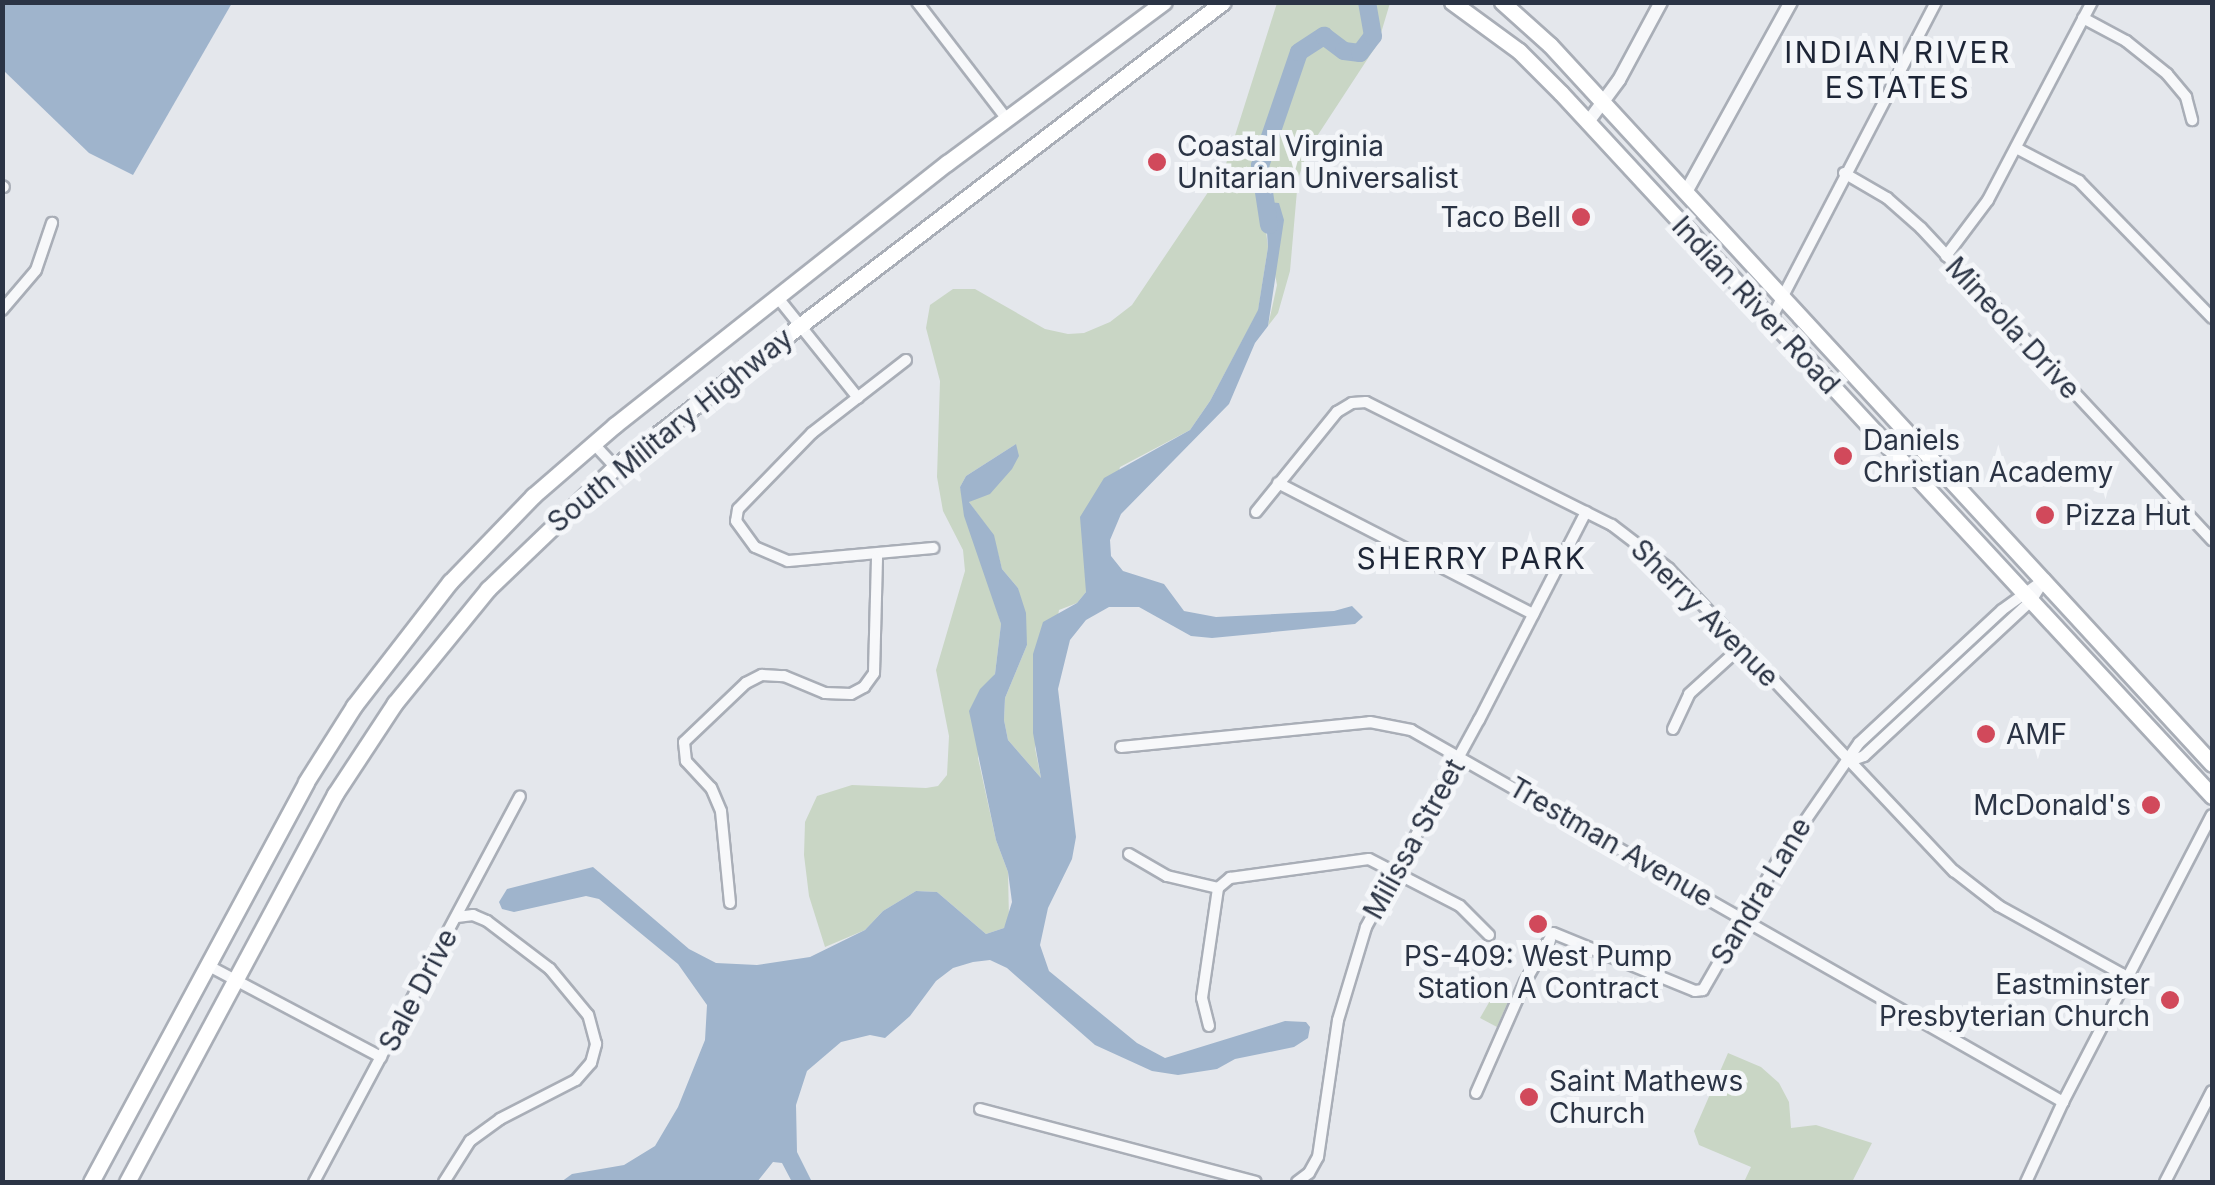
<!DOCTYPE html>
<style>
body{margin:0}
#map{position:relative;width:2215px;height:1185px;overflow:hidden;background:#e4e7ec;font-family:Inter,sans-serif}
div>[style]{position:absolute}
.green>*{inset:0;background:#c9d6c5}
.water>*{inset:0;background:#9fb4cc}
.river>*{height:18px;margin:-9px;padding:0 9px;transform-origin:9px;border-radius:9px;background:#9fb4cc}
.roads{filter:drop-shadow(2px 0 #a9aeb7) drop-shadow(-2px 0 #a9aeb7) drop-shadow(0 2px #a9aeb7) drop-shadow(0 -2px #a9aeb7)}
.minor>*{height:10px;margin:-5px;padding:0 5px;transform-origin:5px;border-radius:5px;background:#f7f8fa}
.tertiary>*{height:12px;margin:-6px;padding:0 6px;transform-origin:6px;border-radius:6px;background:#f7f8fa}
.primary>*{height:15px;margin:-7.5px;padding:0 7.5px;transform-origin:7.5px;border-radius:7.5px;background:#fff}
.dots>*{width:28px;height:28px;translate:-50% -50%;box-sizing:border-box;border:5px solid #f4f6f9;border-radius:50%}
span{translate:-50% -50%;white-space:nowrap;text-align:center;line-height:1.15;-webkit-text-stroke:10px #f4f6f9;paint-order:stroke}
.poi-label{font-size:28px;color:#2b3445}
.left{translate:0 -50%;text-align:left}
.right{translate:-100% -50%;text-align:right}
.street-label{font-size:28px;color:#2b3445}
.neighbourhood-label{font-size:30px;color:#1d2536;letter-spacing:2.5px}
.frame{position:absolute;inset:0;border:5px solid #2b3445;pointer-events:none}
</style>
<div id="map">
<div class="green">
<i style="clip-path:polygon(1277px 3px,1390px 3px,1378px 43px,1308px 150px,1298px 179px,1290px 271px,1278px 313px,1268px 326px,1277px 285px,1263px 208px,1268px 247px,1258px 311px,1210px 401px,1190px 430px,1120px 467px,1086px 592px,1077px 603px,1059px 610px,1035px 748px,1041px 778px,1008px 740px,1004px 720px,1005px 698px,1027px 645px,1018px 588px,1002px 569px,993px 535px,969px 502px,1016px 444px,966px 476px,960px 487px,1001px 624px,995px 674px,985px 688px,978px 758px,996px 840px,1008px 872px,1009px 920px,1004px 928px,986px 934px,937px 892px,916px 891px,883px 911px,865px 930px,825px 947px,809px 896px,804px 855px,805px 822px,817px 796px,852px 785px,926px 788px,938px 786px,947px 775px,949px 736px,936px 670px,965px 571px,963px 550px,943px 511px,937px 477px,940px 381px,926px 328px,930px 305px,953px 289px,975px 289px,1045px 329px,1068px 334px,1084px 333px,1110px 322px,1132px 305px,1225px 167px)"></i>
<i style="clip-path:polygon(1499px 985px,1512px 992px,1497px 1027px,1480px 1018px)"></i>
<i style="clip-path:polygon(1728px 1053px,1761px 1067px,1779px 1083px,1789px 1102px,1791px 1128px,1816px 1125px,1872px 1143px,1852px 1182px,1744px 1182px,1751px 1167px,1699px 1145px,1694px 1131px)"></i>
</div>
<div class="water">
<i style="clip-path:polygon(2px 3px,3px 2px,232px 3px,133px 175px,89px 153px,3px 70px)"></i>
<i style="clip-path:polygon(1265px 202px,1279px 203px,1284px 220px,1268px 326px,1255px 343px,1229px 404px,1121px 514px,1110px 540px,1111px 556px,1123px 571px,1164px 584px,1184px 611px,1216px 617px,1334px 611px,1352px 606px,1363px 617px,1355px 624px,1212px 638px,1191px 636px,1139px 607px,1109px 607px,1086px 620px,1070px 640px,1058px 689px,1076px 837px,1072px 859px,1048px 908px,1040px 945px,1049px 971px,1137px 1043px,1165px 1058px,1285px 1021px,1306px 1022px,1310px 1027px,1308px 1038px,1294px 1047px,1235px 1059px,1217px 1069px,1178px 1075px,1152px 1071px,1095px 1045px,1007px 968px,990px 960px,973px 962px,953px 968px,936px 981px,910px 1016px,885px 1038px,870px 1035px,841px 1042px,807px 1071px,796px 1105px,797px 1152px,812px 1182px,792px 1182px,782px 1163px,773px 1162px,757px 1182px,561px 1182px,572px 1174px,624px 1165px,655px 1146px,678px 1107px,705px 1040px,707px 1005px,678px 964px,599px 899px,586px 896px,514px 912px,502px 909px,499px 902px,507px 889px,593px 867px,689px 949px,716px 963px,757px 965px,810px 957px,865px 930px,883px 911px,916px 891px,937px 892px,986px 934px,1004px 928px,1012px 902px,1008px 872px,996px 840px,969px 711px,980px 689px,995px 674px,1001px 624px,964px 516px,960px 487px,966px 476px,1016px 444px,1019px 456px,1012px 469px,990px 494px,969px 502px,994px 535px,1002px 569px,1018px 588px,1026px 613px,1027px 645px,1005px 698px,1004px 720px,1008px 740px,1041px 778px,1033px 733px,1033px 654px,1043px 622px,1077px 603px,1086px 592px,1080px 517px,1104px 478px,1190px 430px,1210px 401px,1258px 310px,1268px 247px)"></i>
</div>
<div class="river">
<i style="left:1269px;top:225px;width:60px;rotate:-98.7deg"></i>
<i style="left:1260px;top:166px;width:120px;rotate:-71.1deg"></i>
<i style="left:1299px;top:52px;width:30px;rotate:-33deg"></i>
<i style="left:1324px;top:36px;width:25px;rotate:37deg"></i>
<i style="left:1344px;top:51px;width:16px;rotate:7deg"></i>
<i style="left:1360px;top:53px;width:21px;rotate:-53deg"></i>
<i style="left:1373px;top:36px;width:35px;rotate:-100deg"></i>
</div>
<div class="roads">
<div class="minor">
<i style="left:917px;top:2px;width:146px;rotate:52.5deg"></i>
<i style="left:2083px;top:18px;width:49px;rotate:28.1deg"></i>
<i style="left:2126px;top:41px;width:53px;rotate:38.8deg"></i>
<i style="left:2167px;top:74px;width:30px;rotate:50deg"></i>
<i style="left:2186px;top:97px;width:24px;rotate:75deg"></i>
<i style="left:2016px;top:148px;width:71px;rotate:27.6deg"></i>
<i style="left:2079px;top:181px;width:191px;rotate:45.8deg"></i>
<i style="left:1844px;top:173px;width:50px;rotate:30.2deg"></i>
<i style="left:1887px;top:198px;width:45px;rotate:41.4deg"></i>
<i style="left:1921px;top:228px;width:427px;rotate:47deg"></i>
<i style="left:2px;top:186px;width:2px;rotate:27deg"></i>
<i style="left:1946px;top:256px;width:70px;rotate:-53.1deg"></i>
<i style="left:1988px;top:200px;width:224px;rotate:-62.3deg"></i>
<i style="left:778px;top:298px;width:128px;rotate:51.3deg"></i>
<i style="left:2px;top:310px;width:52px;rotate:-49.6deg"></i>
<i style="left:36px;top:270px;width:50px;rotate:-71.2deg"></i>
<i style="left:1770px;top:321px;width:360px;rotate:-62.5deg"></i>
<i style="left:906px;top:360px;width:119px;rotate:142.2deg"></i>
<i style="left:812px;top:433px;width:106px;rotate:134.2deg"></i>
<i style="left:738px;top:509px;width:12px;rotate:99deg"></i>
<i style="left:736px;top:521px;width:32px;rotate:54deg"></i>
<i style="left:755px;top:547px;width:36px;rotate:23deg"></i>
<i style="left:788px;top:561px;width:146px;rotate:-5.1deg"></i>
<i style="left:593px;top:443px;width:33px;rotate:47deg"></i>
<i style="left:1278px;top:483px;width:287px;rotate:27.2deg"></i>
<i style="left:1256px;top:512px;width:129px;rotate:-51deg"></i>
<i style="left:1337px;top:412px;width:17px;rotate:-31deg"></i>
<i style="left:1352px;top:403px;width:14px;rotate:-4deg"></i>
<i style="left:1366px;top:402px;width:275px;rotate:26.6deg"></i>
<i style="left:1612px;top:525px;width:71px;rotate:37.5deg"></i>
<i style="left:1668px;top:568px;width:417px;rotate:46.7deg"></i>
<i style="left:1954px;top:871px;width:57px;rotate:37.9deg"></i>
<i style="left:1999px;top:906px;width:149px;rotate:29deg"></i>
<i style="left:1673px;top:729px;width:38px;rotate:-65deg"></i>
<i style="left:1689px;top:694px;width:70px;rotate:-42.1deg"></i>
<i style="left:1121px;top:747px;width:250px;rotate:-5.7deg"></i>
<i style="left:1370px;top:722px;width:42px;rotate:11deg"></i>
<i style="left:1411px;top:730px;width:751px;rotate:29.71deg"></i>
<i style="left:1847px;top:762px;width:18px;rotate:-19deg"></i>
<i style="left:1864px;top:756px;width:228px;rotate:-42.9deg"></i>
<i style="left:2031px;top:601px;width:22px;rotate:-58deg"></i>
<i style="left:1129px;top:854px;width:44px;rotate:30.1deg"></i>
<i style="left:1167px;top:876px;width:52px;rotate:13.2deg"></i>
<i style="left:1218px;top:888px;width:16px;rotate:-40deg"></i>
<i style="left:1230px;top:878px;width:140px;rotate:-7.8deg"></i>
<i style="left:1369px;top:859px;width:102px;rotate:27.3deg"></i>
<i style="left:1460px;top:906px;width:41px;rotate:45deg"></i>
<i style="left:730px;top:903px;width:92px;rotate:-95.6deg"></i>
<i style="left:721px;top:811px;width:25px;rotate:-113deg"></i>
<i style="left:711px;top:788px;width:37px;rotate:-133deg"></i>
<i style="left:686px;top:761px;width:19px;rotate:-96deg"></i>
<i style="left:684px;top:742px;width:86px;rotate:-43.6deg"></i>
<i style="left:746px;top:683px;width:18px;rotate:-27deg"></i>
<i style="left:762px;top:675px;width:22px;rotate:3deg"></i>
<i style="left:784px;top:676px;width:44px;rotate:22.5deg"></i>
<i style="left:825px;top:693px;width:26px;rotate:2deg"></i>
<i style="left:851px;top:694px;width:15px;rotate:-28deg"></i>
<i style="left:864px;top:687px;width:17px;rotate:-54deg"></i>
<i style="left:874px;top:673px;width:116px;rotate:-88.5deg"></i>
<i style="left:207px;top:965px;width:197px;rotate:27.9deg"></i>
<i style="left:1209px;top:1026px;width:29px;rotate:-104deg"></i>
<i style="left:1202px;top:998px;width:111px;rotate:-81.7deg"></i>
<i style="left:1476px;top:1093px;width:121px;rotate:-66.2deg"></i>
<i style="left:1525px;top:982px;width:56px;rotate:-60.3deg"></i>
<i style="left:1553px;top:933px;width:153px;rotate:22.2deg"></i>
<i style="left:1695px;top:991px;width:8px;rotate:-7deg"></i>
<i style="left:1703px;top:990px;width:150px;rotate:-60deg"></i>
<i style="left:1778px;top:860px;width:142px;rotate:-55.3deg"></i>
<i style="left:1859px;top:743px;width:195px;rotate:-42.9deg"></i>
<i style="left:2002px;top:610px;width:53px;rotate:-35.8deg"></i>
<i style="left:980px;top:1109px;width:285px;rotate:14.8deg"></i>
<i style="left:314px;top:1182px;width:437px;rotate:-61.9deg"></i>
<i style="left:444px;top:1182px;width:49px;rotate:-57.6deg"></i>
<i style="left:470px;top:1141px;width:37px;rotate:-36deg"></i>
<i style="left:500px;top:1119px;width:85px;rotate:-27.2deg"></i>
<i style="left:576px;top:1080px;width:23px;rotate:-49deg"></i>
<i style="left:591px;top:1063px;width:20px;rotate:-75deg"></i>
<i style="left:596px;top:1044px;width:30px;rotate:-105deg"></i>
<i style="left:588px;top:1015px;width:60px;rotate:-129.6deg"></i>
<i style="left:550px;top:969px;width:79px;rotate:-142.7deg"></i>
<i style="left:487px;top:921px;width:15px;rotate:-157deg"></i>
<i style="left:473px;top:915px;width:16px;rotate:173deg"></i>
<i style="left:1297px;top:1182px;width:15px;rotate:-37deg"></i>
<i style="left:1309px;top:1173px;width:18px;rotate:-61deg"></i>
<i style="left:1318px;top:1157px;width:138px;rotate:-81.7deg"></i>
<i style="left:1338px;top:1020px;width:97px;rotate:-73.2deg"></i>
<i style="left:1366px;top:927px;width:236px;rotate:-61.4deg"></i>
<i style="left:1479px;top:720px;width:234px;rotate:-62.8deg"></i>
<i style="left:2026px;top:1182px;width:88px;rotate:-65.2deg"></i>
<i style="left:2063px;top:1102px;width:323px;rotate:-62.6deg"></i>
<i style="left:2165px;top:1182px;width:102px;rotate:-62.7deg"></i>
</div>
<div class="tertiary">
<i style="left:1588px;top:122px;width:52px;rotate:-53.6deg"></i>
<i style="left:1619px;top:80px;width:89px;rotate:-61.7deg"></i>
<i style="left:1686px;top:192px;width:217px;rotate:-61.1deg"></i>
</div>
<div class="primary">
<i style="left:1452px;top:2px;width:83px;rotate:36.2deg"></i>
<i style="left:1519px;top:51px;width:59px;rotate:45deg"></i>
<i style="left:1561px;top:93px;width:958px;rotate:47.2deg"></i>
<i style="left:1502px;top:2px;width:64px;rotate:41.9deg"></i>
<i style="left:1550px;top:45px;width:977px;rotate:47.36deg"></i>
<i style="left:91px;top:1182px;width:454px;rotate:-61.7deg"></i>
<i style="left:306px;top:782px;width:90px;rotate:-57.7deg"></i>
<i style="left:354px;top:706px;width:157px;rotate:-52.3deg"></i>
<i style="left:450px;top:582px;width:120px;rotate:-46deg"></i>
<i style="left:533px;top:496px;width:108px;rotate:-40.9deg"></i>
<i style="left:615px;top:425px;width:423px;rotate:-38.3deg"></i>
<i style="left:947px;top:163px;width:270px;rotate:-36.6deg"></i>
<i style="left:127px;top:1182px;width:440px;rotate:-61.8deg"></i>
<i style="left:335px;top:794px;width:109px;rotate:-56.6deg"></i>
<i style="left:395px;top:703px;width:147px;rotate:-50.8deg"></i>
<i style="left:488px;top:589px;width:176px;rotate:-43.8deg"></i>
<i style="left:615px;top:467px;width:765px;rotate:-37.41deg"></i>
</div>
</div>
<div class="dots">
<i style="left:1157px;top:162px;background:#d1495b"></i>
<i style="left:1581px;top:217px;background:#d1495b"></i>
<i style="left:1843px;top:456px;background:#d1495b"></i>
<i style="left:2045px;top:515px;background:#d1495b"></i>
<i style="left:1986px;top:734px;background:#d1495b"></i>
<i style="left:2151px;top:805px;background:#d1495b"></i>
<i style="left:1538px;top:924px;background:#d1495b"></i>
<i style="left:2170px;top:1000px;background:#d1495b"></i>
<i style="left:1529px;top:1097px;background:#d1495b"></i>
</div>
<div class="poi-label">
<span class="left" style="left:1177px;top:162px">Coastal Virginia<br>Unitarian Universalist</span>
<span class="right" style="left:1561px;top:217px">Taco Bell</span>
<span class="left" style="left:1863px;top:456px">Daniels<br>Christian Academy</span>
<span class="left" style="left:2065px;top:515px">Pizza Hut</span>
<span class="left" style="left:2006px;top:734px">AMF</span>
<span class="right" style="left:2131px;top:805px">McDonald's</span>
<span style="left:1538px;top:972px">PS-409: West Pump<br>Station A Contract</span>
<span class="right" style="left:2150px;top:1000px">Eastminster<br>Presbyterian Church</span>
<span class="left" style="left:1549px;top:1097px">Saint Mathews<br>Church</span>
</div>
<div class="street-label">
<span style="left:1756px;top:305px;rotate:47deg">Indian River Road</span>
<span style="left:2013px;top:328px;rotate:47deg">Mineola Drive</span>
<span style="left:670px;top:430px;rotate:-39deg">South Military Highway</span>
<span style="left:1705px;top:613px;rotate:45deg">Sherry Avenue</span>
<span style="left:1414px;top:839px;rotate:-61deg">Milissa Street</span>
<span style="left:1611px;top:842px;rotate:30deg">Trestman Avenue</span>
<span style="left:1761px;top:891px;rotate:-59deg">Sandra Lane</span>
<span style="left:418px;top:990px;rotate:-62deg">Sale Drive</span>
</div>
<div class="neighbourhood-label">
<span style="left:1898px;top:69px">INDIAN RIVER<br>ESTATES</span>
<span style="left:1472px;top:558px">SHERRY PARK</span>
</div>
<div class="frame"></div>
</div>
